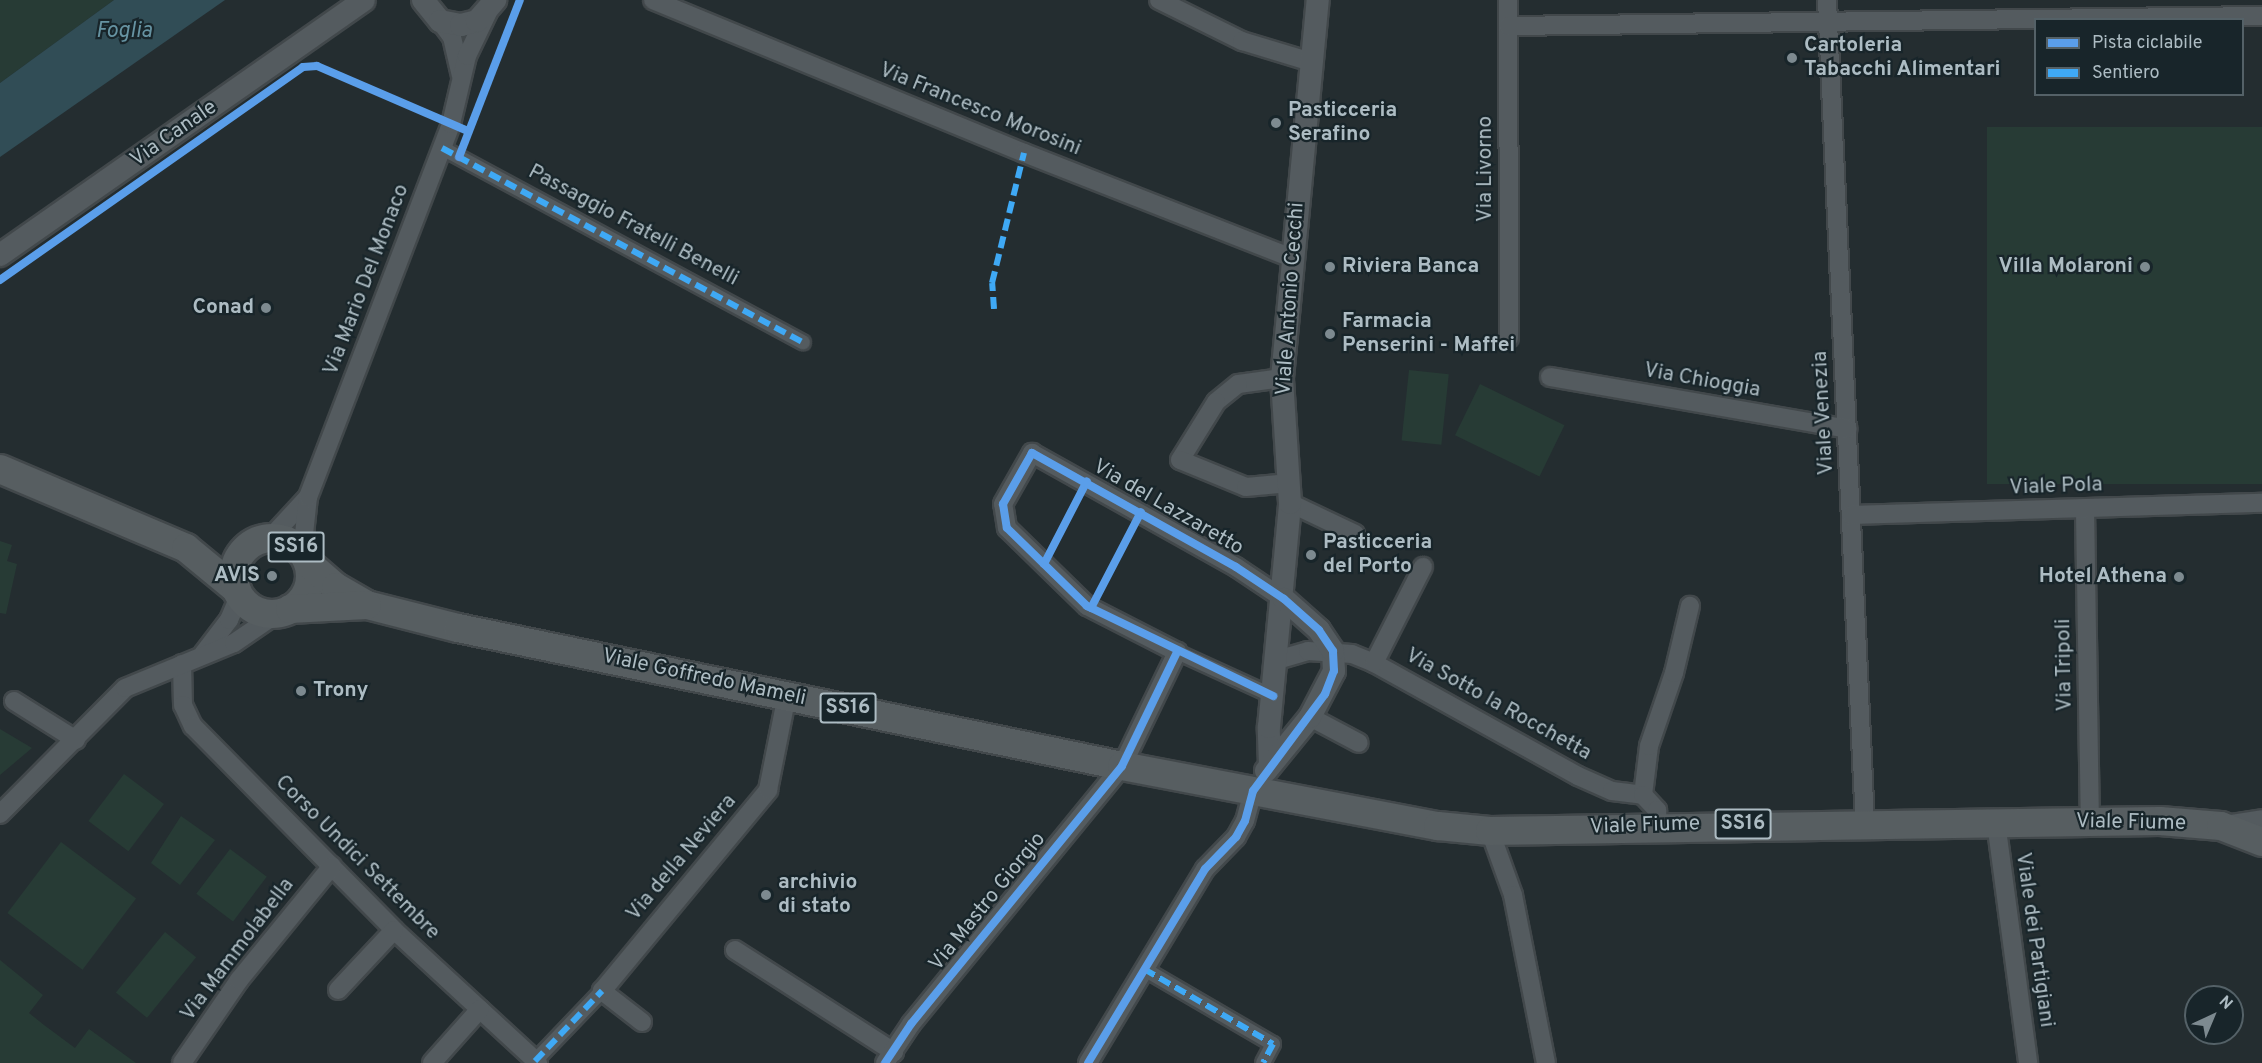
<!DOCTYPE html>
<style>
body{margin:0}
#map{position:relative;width:2262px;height:1063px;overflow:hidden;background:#242d30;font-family:Overpass,sans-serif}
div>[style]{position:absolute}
.green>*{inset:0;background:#273b35;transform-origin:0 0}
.water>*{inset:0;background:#314d56}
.roads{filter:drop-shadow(2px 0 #42484b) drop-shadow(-2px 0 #42484b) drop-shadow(0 2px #42484b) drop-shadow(0 -2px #42484b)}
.pedestrian>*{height:14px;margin:-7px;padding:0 7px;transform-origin:7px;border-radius:7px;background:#545b5f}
.minor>*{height:18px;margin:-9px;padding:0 9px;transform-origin:9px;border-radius:9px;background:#545b5f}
.tertiary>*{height:22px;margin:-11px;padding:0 11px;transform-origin:11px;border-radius:11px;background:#545b5f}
.primary>*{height:28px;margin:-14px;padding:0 14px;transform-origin:14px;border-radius:14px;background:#575e61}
.primary>.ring{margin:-14px;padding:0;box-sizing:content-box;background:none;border:28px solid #575e61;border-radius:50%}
.quiet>*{height:6px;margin-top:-3px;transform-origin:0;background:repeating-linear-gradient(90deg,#3fa9f5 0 12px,transparent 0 18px)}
.cycleway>*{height:8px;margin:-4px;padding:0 4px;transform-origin:4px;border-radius:4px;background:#5a9eea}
.dots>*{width:16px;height:16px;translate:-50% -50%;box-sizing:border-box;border:3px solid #18252a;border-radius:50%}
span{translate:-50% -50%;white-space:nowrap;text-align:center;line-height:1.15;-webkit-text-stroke:4.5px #18252a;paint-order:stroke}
.shield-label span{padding:2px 4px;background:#18252a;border:2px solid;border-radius:4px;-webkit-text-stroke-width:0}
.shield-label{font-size:20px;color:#adbcc3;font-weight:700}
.poi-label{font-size:21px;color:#adbcc3;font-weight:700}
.left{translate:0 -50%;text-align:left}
.right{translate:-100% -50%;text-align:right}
.street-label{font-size:21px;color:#adbcc3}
.water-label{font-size:22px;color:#6693a2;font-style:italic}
.legend{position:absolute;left:2034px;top:18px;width:210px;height:78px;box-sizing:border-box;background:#18252a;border:2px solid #546167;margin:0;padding:8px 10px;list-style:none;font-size:18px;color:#adbcc3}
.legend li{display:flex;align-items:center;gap:12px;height:30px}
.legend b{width:30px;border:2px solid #546167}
.north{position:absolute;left:2184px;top:985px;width:60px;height:60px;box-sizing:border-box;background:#18252a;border:2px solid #546167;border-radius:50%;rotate:44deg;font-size:16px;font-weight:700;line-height:24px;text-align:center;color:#adbcc3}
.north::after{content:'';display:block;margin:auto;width:21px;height:27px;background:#7d8a90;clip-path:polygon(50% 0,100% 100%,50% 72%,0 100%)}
</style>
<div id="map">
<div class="green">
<i style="clip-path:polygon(0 0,114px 0,0 83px)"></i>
<i style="left:2262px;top:127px;width:357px;height:275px;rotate:90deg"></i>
<i style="left:1409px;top:370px;width:40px;height:71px;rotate:6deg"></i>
<i style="left:1480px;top:384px;width:94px;height:57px;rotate:26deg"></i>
<i style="clip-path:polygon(0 541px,12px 545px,7px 561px,17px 564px,6px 614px,0 613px)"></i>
<i style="clip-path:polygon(0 729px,32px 748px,0 775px)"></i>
<i style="left:124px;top:774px;width:50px;height:59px;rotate:37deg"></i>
<i style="clip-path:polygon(181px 816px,215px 840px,180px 885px,151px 863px)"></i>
<i style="left:61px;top:842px;width:94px;height:89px;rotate:37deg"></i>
<i style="left:230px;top:849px;width:46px;height:56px;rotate:37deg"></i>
<i style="left:165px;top:932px;width:40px;height:78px;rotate:39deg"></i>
<i style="clip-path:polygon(0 960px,43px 995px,29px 1013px,44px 1025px,75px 1048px,89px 1029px,136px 1063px,0 1063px)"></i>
</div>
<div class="water">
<i style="clip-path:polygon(114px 0,225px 0,0 157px,0 83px)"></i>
</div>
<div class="roads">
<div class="pedestrian">
<i style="left:442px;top:148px;width:410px;rotate:28.3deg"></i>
<i style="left:1177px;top:652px;width:106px;rotate:24.6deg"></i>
<i style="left:1144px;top:969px;width:149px;rotate:30.2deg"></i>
<i style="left:1273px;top:1044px;width:21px;rotate:118deg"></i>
<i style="left:535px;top:1061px;width:97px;rotate:-46.3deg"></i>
</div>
<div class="minor">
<i style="left:653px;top:0;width:401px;rotate:22.4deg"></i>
<i style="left:1024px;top:153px;width:288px;rotate:21.4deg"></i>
<i style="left:1159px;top:0;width:93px;rotate:26.3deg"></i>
<i style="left:1242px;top:41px;width:72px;rotate:16.9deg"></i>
<i style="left:1508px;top:0;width:338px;rotate:89.8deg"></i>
<i style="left:1827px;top:0;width:824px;rotate:87.36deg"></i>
<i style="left:440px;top:21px;width:20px;rotate:53deg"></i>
<i style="left:452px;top:37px;width:39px;rotate:77deg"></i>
<i style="left:1508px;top:26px;width:754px;rotate:-0.76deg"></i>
<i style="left:1550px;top:377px;width:302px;rotate:9.9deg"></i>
<i style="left:1282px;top:378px;width:44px;rotate:172.2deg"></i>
<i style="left:1238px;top:384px;width:28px;rotate:141deg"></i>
<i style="left:1216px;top:402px;width:68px;rotate:121.8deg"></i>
<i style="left:1180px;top:460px;width:71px;rotate:22.2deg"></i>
<i style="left:1246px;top:487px;width:44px;rotate:-5.2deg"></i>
<i style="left:1290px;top:503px;width:72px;rotate:25.5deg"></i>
<i style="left:2085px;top:509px;width:312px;rotate:89.1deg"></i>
<i style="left:1851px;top:515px;width:411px;rotate:-1.7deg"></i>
<i style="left:271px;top:537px;width:54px;rotate:-47.2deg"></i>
<i style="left:302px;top:553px;width:56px;rotate:-83.9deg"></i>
<i style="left:308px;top:497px;width:399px;rotate:-69deg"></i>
<i style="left:451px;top:124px;width:70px;rotate:-76.8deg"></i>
<i style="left:467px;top:56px;width:49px;rotate:-64.5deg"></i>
<i style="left:203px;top:654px;width:43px;rotate:-52.6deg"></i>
<i style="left:229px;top:620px;width:26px;rotate:-67deg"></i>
<i style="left:1277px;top:660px;width:32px;rotate:-16deg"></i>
<i style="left:1308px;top:651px;width:44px;rotate:3.9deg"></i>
<i style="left:1352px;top:654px;width:24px;rotate:22deg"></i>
<i style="left:1374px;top:663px;width:233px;rotate:29deg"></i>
<i style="left:1578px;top:776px;width:37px;rotate:24deg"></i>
<i style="left:1612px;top:791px;width:31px;rotate:7deg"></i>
<i style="left:1374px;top:663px;width:108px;rotate:-63deg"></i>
<i style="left:182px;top:664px;width:41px;rotate:88.6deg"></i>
<i style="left:183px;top:705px;width:23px;rotate:65deg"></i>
<i style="left:193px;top:726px;width:286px;rotate:45.4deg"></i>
<i style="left:394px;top:930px;width:196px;rotate:42.7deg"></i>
<i style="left:14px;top:701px;width:73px;rotate:32.2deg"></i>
<i style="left:1310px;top:717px;width:55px;rotate:28deg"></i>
<i style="left:1643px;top:795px;width:49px;rotate:-83deg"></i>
<i style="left:1649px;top:746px;width:77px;rotate:-71.1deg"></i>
<i style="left:1674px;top:673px;width:69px;rotate:-76.6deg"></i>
<i style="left:1643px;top:795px;width:21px;rotate:47deg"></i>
<i style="left:1657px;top:810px;width:16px;rotate:86deg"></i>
<i style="left:0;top:814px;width:177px;rotate:-45.2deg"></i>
<i style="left:125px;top:688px;width:118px;rotate:-22.4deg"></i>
<i style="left:234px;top:643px;width:53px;rotate:-34.3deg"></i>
<i style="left:1996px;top:822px;width:243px;rotate:82.4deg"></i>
<i style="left:2225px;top:825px;width:37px;rotate:-9deg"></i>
<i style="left:1490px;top:831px;width:68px;rotate:70.2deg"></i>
<i style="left:1513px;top:895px;width:171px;rotate:78.9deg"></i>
<i style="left:735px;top:950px;width:189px;rotate:32.7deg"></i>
<i style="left:338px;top:990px;width:82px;rotate:-47deg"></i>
<i style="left:642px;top:1022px;width:51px;rotate:-142.2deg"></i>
<i style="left:602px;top:991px;width:261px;rotate:-50.4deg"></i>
<i style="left:768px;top:790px;width:97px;rotate:-78.7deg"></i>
<i style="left:182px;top:1063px;width:101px;rotate:-55.5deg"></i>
<i style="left:239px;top:980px;width:147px;rotate:-50.8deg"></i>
<i style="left:432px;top:1063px;width:72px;rotate:-48.4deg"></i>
<i style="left:885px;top:1063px;width:47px;rotate:-56.3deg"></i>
<i style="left:911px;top:1024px;width:333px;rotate:-50.7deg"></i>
<i style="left:1122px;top:766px;width:127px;rotate:-64.2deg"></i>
<i style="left:1177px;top:652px;width:101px;rotate:-152.9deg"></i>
<i style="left:1087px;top:606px;width:112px;rotate:-135.7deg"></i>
<i style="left:1007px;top:528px;width:24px;rotate:-99deg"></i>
<i style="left:1003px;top:504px;width:59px;rotate:-60.4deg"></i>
<i style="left:1032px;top:453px;width:234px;rotate:29.2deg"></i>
<i style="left:1236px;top:567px;width:58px;rotate:33.7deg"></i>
<i style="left:1088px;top:1063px;width:227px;rotate:-58.9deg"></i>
<i style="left:1205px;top:869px;width:45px;rotate:-45.9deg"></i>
<i style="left:1236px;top:837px;width:18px;rotate:-61deg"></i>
<i style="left:1245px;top:821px;width:31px;rotate:-75deg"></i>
</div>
<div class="tertiary">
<i style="left:423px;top:0;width:27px;rotate:51deg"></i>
<i style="left:440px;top:21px;width:21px;rotate:11deg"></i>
<i style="left:461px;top:25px;width:16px;rotate:-14deg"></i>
<i style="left:477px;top:21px;width:28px;rotate:-49deg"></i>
<i style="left:0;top:255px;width:444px;rotate:-35deg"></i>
<i style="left:1270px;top:765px;width:38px;rotate:-92deg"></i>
<i style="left:1269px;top:727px;width:225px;rotate:-84.6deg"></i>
<i style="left:1290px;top:503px;width:125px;rotate:-93.7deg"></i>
<i style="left:1282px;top:378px;width:380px;rotate:-84.6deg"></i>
<i style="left:1266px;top:771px;width:70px;rotate:-50.8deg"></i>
<i style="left:1310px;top:717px;width:52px;rotate:-62.4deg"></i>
<i style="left:1334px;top:671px;width:20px;rotate:-93deg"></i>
<i style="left:1333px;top:651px;width:25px;rotate:-124deg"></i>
<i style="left:1319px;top:630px;width:47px;rotate:-138.5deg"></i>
</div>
<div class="primary">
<i style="left:0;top:469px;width:202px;rotate:23deg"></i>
<i style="left:186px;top:548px;width:66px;rotate:39.5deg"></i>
<i class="ring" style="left:234px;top:538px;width:48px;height:48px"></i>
<i style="left:308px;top:563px;width:37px;rotate:41deg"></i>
<i style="left:336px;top:587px;width:36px;rotate:30deg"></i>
<i style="left:367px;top:605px;width:94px;rotate:14.2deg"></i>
<i style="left:458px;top:628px;width:678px;rotate:11.74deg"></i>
<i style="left:1122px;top:766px;width:322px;rotate:10.8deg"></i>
<i style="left:1438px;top:826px;width:52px;rotate:5.5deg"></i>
<i style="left:1490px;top:831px;width:670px;rotate:-0.86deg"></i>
<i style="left:2160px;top:821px;width:61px;rotate:4.7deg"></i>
<i style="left:2221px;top:826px;width:44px;rotate:21.3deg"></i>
<i style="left:290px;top:609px;width:77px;rotate:-3deg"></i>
</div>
</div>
<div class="quiet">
<i style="left:442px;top:148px;width:410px;rotate:28.3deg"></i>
<i style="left:994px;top:309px;width:26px;rotate:-94deg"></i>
<i style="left:992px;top:283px;width:134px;rotate:-76.2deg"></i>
<i style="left:1144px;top:969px;width:149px;rotate:30.2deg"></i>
<i style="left:1273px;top:1044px;width:21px;rotate:118deg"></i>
<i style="left:535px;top:1061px;width:97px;rotate:-46.3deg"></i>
</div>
<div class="cycleway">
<i style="left:459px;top:157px;width:168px;rotate:-68.8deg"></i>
<i style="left:0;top:280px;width:370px;rotate:-35.1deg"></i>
<i style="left:303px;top:67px;width:14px;rotate:-4deg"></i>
<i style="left:317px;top:66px;width:164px;rotate:23.3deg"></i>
<i style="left:1044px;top:564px;width:93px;rotate:-62.6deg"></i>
<i style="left:1091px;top:608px;width:108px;rotate:-62.5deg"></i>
<i style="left:885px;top:1063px;width:47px;rotate:-56.3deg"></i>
<i style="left:911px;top:1024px;width:333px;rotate:-50.7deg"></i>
<i style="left:1122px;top:766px;width:127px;rotate:-64.2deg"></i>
<i style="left:1088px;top:1063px;width:227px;rotate:-58.9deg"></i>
<i style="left:1205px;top:869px;width:45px;rotate:-45.9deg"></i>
<i style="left:1236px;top:837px;width:18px;rotate:-61deg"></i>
<i style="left:1245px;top:821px;width:31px;rotate:-75deg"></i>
<i style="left:1253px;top:791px;width:121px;rotate:-53.4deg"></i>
<i style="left:1325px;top:694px;width:25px;rotate:-69deg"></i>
<i style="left:1334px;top:671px;width:20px;rotate:-93deg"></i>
<i style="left:1333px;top:651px;width:25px;rotate:-124deg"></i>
<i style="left:1319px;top:630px;width:47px;rotate:-138.5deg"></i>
<i style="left:1284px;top:599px;width:58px;rotate:-146.3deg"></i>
<i style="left:1236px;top:567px;width:234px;rotate:-150.8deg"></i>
<i style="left:1032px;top:453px;width:59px;rotate:119.6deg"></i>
<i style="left:1003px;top:504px;width:24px;rotate:81deg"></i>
<i style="left:1007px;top:528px;width:112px;rotate:44.3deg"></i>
<i style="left:1087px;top:606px;width:207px;rotate:25.8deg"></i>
</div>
<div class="dots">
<i style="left:1792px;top:58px;background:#7d8a90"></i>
<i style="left:1276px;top:123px;background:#7d8a90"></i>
<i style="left:1330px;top:267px;background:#7d8a90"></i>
<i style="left:2145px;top:267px;background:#7d8a90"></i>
<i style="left:266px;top:308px;background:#7d8a90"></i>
<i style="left:1330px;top:334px;background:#7d8a90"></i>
<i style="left:1311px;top:555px;background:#7d8a90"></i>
<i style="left:272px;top:576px;background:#7d8a90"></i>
<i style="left:2179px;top:577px;background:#7d8a90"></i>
<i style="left:301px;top:691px;background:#7d8a90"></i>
<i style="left:766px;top:895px;background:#7d8a90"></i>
</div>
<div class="shield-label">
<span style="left:296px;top:547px">SS16</span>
<span style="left:848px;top:708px">SS16</span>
<span style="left:1743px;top:824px">SS16</span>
</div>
<div class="poi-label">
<span class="left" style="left:1804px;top:58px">Cartoleria<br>Tabacchi Alimentari</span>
<span class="left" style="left:1288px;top:123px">Pasticceria<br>Serafino</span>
<span class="left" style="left:1342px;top:267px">Riviera Banca</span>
<span class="right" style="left:2133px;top:267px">Villa Molaroni</span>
<span class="right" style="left:254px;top:308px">Conad</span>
<span class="left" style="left:1342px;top:334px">Farmacia<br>Penserini - Maffei</span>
<span class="left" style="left:1323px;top:555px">Pasticceria<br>del Porto</span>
<span class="right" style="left:260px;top:576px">AVIS</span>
<span class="right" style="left:2167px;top:577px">Hotel Athena</span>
<span class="left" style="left:313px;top:691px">Trony</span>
<span class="left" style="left:778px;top:895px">archivio<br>di stato</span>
</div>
<div class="street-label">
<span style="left:980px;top:110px;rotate:22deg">Via Francesco Morosini</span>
<span style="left:174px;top:134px;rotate:-35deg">Via Canale</span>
<span style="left:1486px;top:169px;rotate:-90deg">Via Livorno</span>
<span style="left:633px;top:226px;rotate:28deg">Passaggio Fratelli Benelli</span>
<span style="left:367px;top:280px;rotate:-69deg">Via Mario Del Monaco</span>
<span style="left:1291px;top:299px;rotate:-86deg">Viale Antonio Cecchi</span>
<span style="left:1702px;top:381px;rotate:10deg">Via Chioggia</span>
<span style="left:1824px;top:413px;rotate:-93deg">Viale Venezia</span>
<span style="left:2056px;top:487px;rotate:-2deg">Viale Pola</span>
<span style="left:1168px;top:508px;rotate:30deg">Via del Lazzaretto</span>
<span style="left:2065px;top:665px;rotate:-91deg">Via Tripoli</span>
<span style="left:704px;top:678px;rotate:12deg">Viale Goffredo Mameli</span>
<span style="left:1498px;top:705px;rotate:29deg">Via Sotto la Rocchetta</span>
<span style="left:2131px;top:823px;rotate:1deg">Viale Fiume</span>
<span style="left:1645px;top:826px;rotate:-2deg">Viale Fiume</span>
<span style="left:357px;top:858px;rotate:45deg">Corso Undici Settembre</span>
<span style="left:682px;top:858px;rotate:-50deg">Via della Neviera</span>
<span style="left:988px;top:902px;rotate:-51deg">Via Mastro Giorgio</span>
<span style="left:2034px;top:940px;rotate:82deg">Viale dei Partigiani</span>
<span style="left:238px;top:950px;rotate:-53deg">Via Mammolabella</span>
</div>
<div class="water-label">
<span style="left:124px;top:32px">Foglia</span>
</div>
<ul class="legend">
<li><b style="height:8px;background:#5a9eea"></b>Pista ciclabile</li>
<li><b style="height:8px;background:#3fa9f5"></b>Sentiero</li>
</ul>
<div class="north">N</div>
</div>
